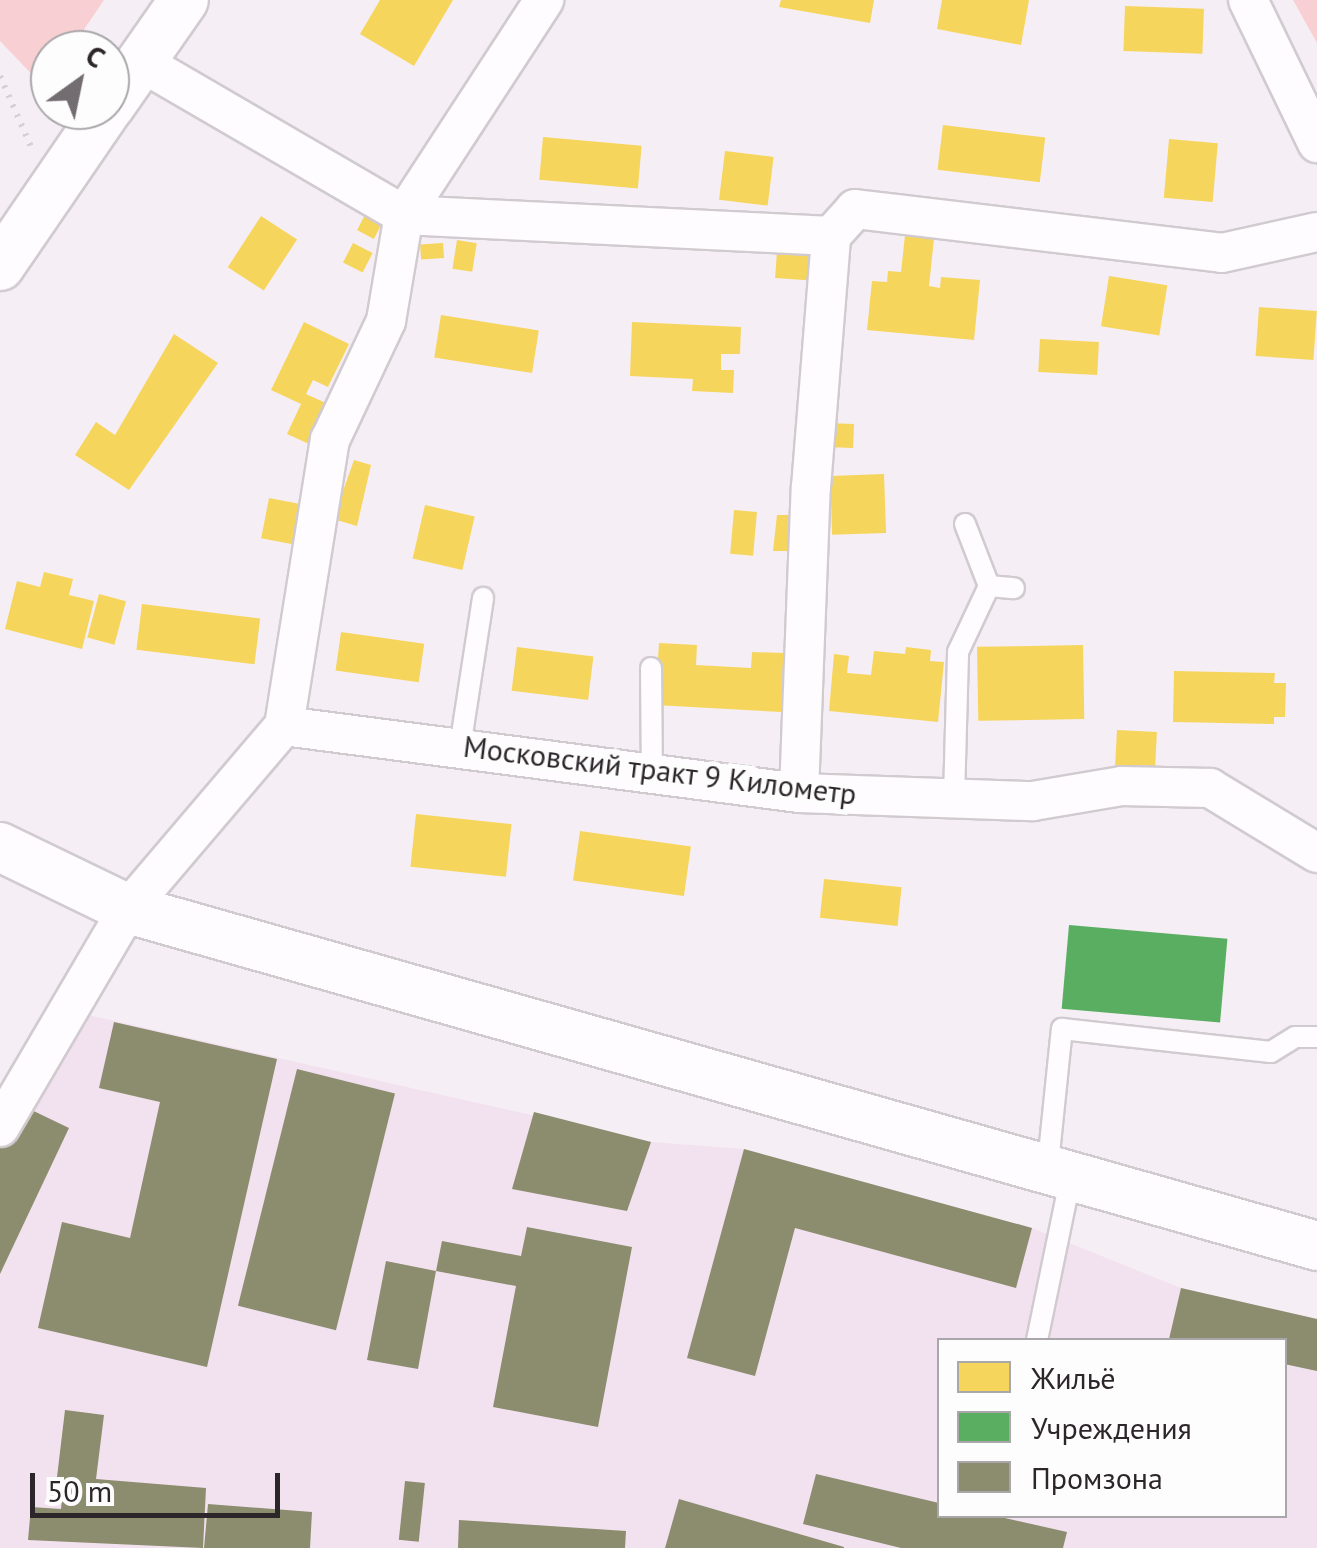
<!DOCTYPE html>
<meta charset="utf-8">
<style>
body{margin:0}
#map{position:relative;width:1317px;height:1548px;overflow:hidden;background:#f6eef5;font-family:"PT Sans",sans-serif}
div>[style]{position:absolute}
.built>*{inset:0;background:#f2e2ef}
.green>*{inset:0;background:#f8cfd3}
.homes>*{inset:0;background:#f6d55c;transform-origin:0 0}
.public>*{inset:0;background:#5aae61;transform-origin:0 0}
.industry>*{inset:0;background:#8c8c6e;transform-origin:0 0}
.path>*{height:6px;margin-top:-3px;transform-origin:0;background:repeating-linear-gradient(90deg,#d3d1d2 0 2.5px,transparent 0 10.5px)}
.roads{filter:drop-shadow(2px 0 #d1cbd0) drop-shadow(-2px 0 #d1cbd0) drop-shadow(0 2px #d1cbd0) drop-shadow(0 -2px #d1cbd0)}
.service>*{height:20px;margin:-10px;padding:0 10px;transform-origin:10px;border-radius:10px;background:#fefcfe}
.minor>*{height:38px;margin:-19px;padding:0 19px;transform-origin:19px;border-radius:19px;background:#fefcfe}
.tertiary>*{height:48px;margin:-24px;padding:0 24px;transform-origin:24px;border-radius:24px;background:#fefcfe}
span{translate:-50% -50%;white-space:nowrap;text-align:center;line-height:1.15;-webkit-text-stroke:10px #fdfdfd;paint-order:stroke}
.street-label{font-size:30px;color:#2c262a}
.legend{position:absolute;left:937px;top:1338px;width:350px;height:180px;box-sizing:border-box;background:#fdfdfd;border:2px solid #a9a7a9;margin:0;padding:12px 18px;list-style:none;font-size:30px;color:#2c262a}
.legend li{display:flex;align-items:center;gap:20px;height:50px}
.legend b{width:50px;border:2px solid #a9a7a9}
.north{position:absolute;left:30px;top:30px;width:100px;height:100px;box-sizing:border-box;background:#fdfdfd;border:2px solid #a9a7a9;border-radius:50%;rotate:33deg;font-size:28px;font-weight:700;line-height:40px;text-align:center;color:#2c262a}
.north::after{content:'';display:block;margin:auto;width:35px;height:45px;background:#736c71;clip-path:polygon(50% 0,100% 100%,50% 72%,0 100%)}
.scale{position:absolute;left:30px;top:1473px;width:250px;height:45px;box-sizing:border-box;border:5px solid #2c262a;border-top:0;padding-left:12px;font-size:30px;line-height:35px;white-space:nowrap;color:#2c262a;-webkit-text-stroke:8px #fdfdfd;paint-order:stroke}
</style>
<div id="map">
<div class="built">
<i style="clip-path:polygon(evenodd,75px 1012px,651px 1142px,744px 1149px,1032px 1228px,1181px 1288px,1317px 1319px,1317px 1548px,0 1548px,0 1142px,75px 1012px,939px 1340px,1284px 1340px,1284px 1516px,939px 1516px,939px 1340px)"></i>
</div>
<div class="green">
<i style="clip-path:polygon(0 0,104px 0,70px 50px,50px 50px,44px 87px,0 41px)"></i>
<i style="clip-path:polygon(1293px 0,1317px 0,1317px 43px)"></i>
</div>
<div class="homes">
<i style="clip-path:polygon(380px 0,453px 0,414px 66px,360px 34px)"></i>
<i style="clip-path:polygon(781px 0,874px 0,870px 23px,779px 7px)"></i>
<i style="clip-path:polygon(942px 0,1029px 0,1021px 45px,937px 29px)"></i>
<i style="left:1125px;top:6px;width:79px;height:45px;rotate:2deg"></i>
<i style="left:943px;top:125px;width:103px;height:45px;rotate:7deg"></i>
<i style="left:543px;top:137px;width:99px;height:43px;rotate:5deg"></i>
<i style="left:1169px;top:139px;width:49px;height:59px;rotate:5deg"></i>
<i style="left:725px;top:151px;width:49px;height:49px;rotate:7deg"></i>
<i style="left:365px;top:215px;width:19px;height:17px;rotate:28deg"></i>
<i style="left:261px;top:216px;width:43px;height:61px;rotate:33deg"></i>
<i style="clip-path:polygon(906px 226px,935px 229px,929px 286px,940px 288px,941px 277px,980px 280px,974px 340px,867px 330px,872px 281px,887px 282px,888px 271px,901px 272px)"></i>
<i style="left:457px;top:240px;width:20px;height:29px;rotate:9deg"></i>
<i style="left:353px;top:243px;width:22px;height:22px;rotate:27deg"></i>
<i style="left:443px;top:243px;width:15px;height:23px;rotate:86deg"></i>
<i style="left:777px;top:251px;width:40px;height:27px;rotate:4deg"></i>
<i style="left:1109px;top:276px;width:59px;height:51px;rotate:9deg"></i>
<i style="left:1259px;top:307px;width:58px;height:49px;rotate:4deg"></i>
<i style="left:441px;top:315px;width:99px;height:43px;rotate:9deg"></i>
<i style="clip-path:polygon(304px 322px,349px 344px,328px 387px,313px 380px,306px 394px,328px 404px,309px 444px,287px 434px,301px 404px,271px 390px)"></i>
<i style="clip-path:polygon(632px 322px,741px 327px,740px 354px,721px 354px,721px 370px,734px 370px,733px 393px,692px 391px,693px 379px,630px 376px)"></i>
<i style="clip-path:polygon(174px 334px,218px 363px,129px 490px,75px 455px,96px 422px,115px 435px)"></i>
<i style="left:1040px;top:339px;width:59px;height:33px;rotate:3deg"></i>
<i style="left:826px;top:423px;width:28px;height:24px;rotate:2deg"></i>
<i style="clip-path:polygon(354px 460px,371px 465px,357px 526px,333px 519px)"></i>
<i style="left:884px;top:474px;width:59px;height:54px;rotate:88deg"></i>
<i style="left:269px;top:498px;width:32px;height:41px;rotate:11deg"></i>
<i style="left:425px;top:505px;width:51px;height:55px;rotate:13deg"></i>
<i style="left:734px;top:510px;width:23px;height:44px;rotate:5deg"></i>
<i style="clip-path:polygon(777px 515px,797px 515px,796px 551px,773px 551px)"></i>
<i style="clip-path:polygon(44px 572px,73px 579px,69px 595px,94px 601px,82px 649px,5px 629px,17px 581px,40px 587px)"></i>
<i style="left:99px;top:594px;width:28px;height:45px;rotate:15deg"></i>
<i style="left:142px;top:604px;width:119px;height:46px;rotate:7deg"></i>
<i style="left:341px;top:632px;width:84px;height:39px;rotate:8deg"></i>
<i style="clip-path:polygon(659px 643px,697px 645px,696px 665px,751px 668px,752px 652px,784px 653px,781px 712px,655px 705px)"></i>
<i style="left:1083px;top:645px;width:74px;height:106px;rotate:89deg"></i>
<i style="left:517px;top:647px;width:77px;height:44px;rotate:7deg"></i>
<i style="clip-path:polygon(906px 647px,931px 650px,930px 661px,944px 662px,938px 722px,829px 711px,834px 654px,849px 656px,847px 673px,871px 675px,874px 651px,905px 654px)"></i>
<i style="clip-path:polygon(1174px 671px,1275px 673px,1274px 683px,1286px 683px,1285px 717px,1274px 717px,1274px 724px,1173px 722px)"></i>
<i style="left:1117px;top:730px;width:40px;height:46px;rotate:3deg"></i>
<i style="left:416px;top:814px;width:96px;height:53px;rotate:6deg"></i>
<i style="left:580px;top:831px;width:112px;height:50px;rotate:8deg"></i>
<i style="left:824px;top:879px;width:78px;height:39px;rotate:6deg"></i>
</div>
<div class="public">
<i style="left:1069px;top:925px;width:159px;height:84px;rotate:5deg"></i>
</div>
<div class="industry">
<i style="clip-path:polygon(114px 1022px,277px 1059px,207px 1367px,38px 1328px,62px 1222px,130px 1238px,160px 1102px,99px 1088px)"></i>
<i style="left:297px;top:1069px;width:101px;height:244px;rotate:14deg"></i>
<i style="clip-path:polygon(17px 1103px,69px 1128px,0 1274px,0 1139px)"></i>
<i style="clip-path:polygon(534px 1112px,651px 1142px,627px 1211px,512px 1189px)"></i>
<i style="clip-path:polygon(744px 1149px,1032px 1228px,1016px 1288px,795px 1228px,755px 1376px,687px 1358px)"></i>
<i style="clip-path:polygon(527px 1227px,632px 1247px,598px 1427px,493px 1407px,516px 1286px,436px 1271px,418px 1369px,367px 1360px,386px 1261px,436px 1271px,442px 1241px,521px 1256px)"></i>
<i style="clip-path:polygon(1181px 1288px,1317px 1319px,1317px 1371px,1284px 1364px,1284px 1340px,1169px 1339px)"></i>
<i style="clip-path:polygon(65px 1410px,104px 1415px,96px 1479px,206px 1488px,203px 1548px,28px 1540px,31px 1507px,61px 1509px,64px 1477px,57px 1477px)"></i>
<i style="clip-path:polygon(816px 1474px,939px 1503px,939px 1516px,996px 1516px,1067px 1532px,1063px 1548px,901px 1548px,803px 1524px)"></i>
<i style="left:405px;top:1481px;width:20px;height:59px;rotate:6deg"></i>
<i style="clip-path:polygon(679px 1499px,844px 1547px,844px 1548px,665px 1548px)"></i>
<i style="clip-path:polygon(208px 1504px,312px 1512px,310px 1548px,204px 1548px)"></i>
<i style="clip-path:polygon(459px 1520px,626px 1531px,625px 1548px,458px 1548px)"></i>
</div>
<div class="path">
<i style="left:0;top:76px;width:80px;rotate:66.3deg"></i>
</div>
<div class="roads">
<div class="service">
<i style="left:965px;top:524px;width:66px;rotate:68.8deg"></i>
<i style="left:651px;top:668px;width:105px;rotate:89.5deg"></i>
<i style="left:460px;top:747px;width:151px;rotate:-81.2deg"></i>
<i style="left:954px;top:798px;width:146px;rotate:-88.4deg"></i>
<i style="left:958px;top:652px;width:73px;rotate:-64.8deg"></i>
<i style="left:989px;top:586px;width:25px;rotate:5deg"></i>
<i style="left:1047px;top:1173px;width:145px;rotate:-84.1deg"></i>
<i style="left:1062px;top:1029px;width:210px;rotate:6.3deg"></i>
<i style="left:1271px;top:1052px;width:28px;rotate:-32deg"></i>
<i style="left:1295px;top:1037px;width:22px"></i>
<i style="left:1037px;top:1340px;width:162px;rotate:-78.3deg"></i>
</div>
<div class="minor">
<i style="left:1248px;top:0;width:159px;rotate:64.2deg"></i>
<i style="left:141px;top:62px;width:304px;rotate:30.2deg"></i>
<i style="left:404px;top:215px;width:428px;rotate:2.8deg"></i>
<i style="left:831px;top:236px;width:36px;rotate:-48deg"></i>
<i style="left:855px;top:209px;width:370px;rotate:6.8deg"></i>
<i style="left:1222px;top:253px;width:97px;rotate:-12.5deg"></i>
<i style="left:284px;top:726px;width:519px;rotate:7.41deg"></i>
<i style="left:799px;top:793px;width:234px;rotate:2deg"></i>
<i style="left:1033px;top:801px;width:90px;rotate:-9.6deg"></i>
<i style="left:1122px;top:786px;width:88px;rotate:1.3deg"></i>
<i style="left:1210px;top:788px;width:125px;rotate:31.3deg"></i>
<i style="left:799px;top:793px;width:306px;rotate:-87.8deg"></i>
<i style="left:811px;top:487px;width:252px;rotate:-85.4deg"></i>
<i style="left:0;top:1127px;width:253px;rotate:-59.6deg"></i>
<i style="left:128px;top:909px;width:240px;rotate:-49.6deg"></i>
<i style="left:284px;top:726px;width:290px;rotate:-80.9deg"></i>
<i style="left:330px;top:440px;width:132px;rotate:-64.8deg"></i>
<i style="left:386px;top:321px;width:108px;rotate:-80.4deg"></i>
<i style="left:404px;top:215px;width:257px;rotate:-56.9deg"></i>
</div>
<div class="tertiary">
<i style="left:110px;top:106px;width:129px;rotate:-55.1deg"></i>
<i style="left:0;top:266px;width:189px;rotate:-55.6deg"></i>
<i style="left:0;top:847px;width:142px;rotate:25.8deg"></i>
<i style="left:128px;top:909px;width:1236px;rotate:15.82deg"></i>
</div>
</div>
<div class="street-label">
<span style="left:660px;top:770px;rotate:7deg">Московский тракт 9 Километр</span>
</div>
<ul class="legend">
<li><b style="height:28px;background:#f6d55c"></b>Жильё</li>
<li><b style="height:28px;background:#5aae61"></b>Учреждения</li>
<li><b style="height:28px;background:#8c8c6e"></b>Промзона</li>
</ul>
<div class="north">С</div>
<div class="scale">50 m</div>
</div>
